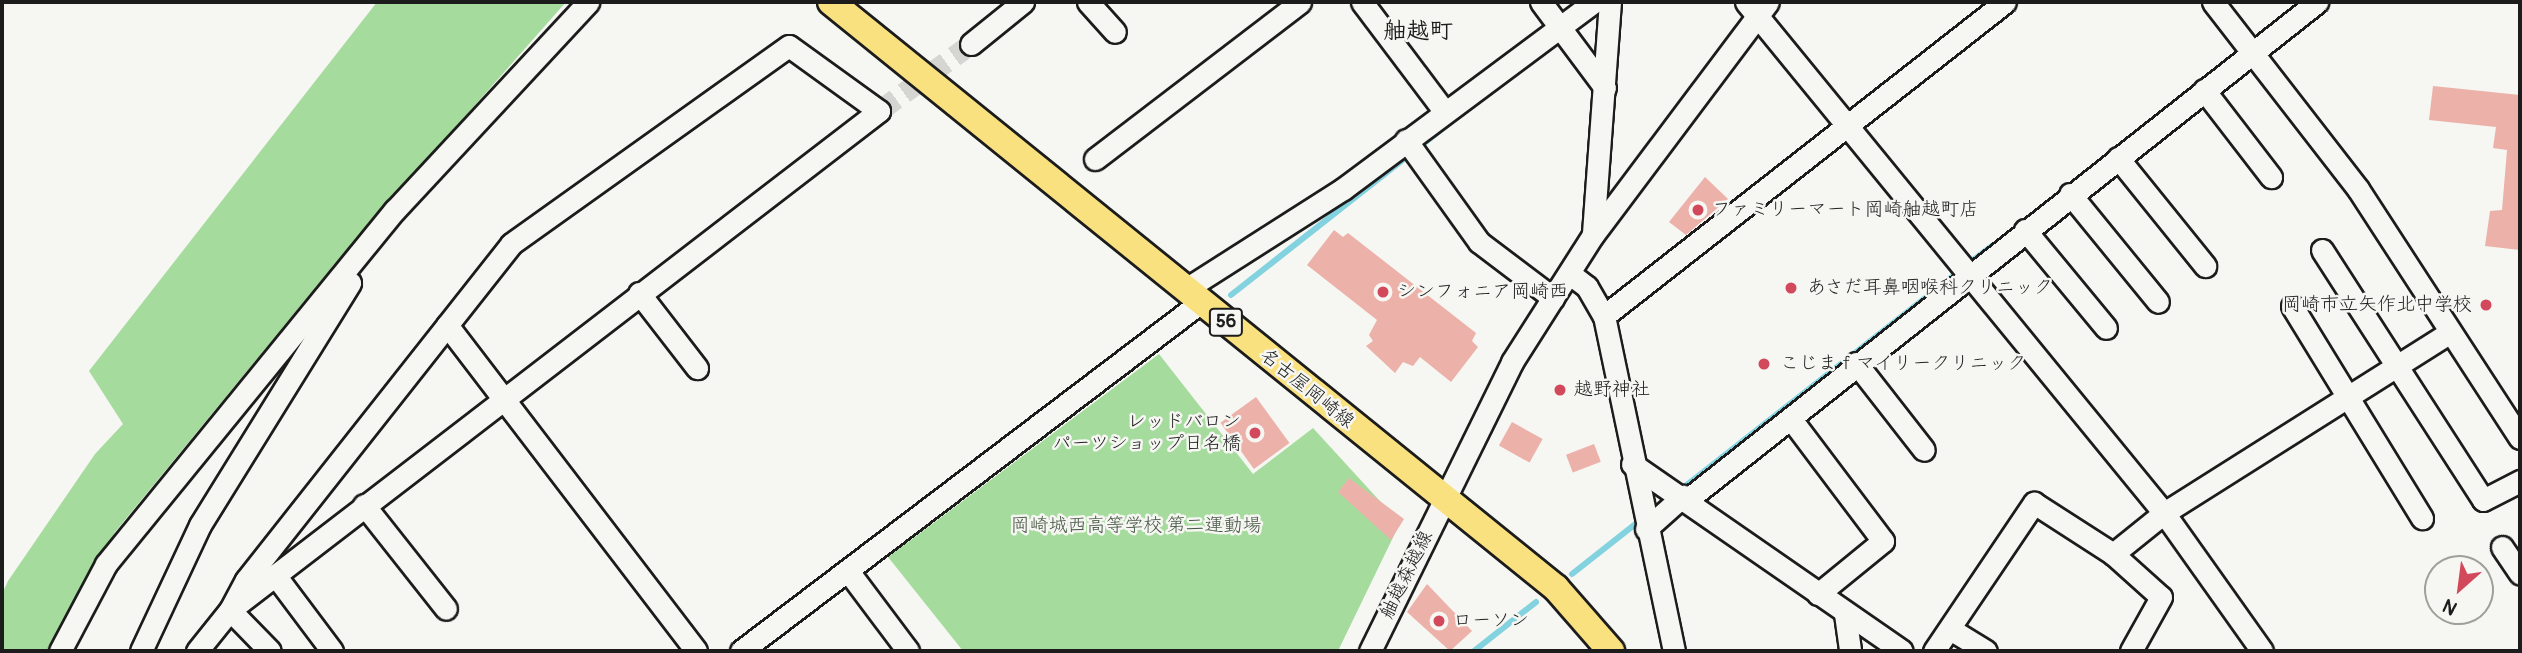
<!DOCTYPE html>
<meta charset="utf-8">
<style>
body{margin:0}
#map{position:relative;width:2522px;height:653px;overflow:hidden;background:#f6f6f2;font-family:Pangolin,"Klee One",sans-serif}
div>[style]{position:absolute}
.green>*{inset:0;background:#a6db9e}
.stream>*{height:6px;margin:-3px;padding:0 3px;transform-origin:3px;border-radius:3px;background:#83d2df}
.building>*{inset:0;background:#ecb1a9;transform-origin:0 0}
.minor-tunnel>*{height:21px;margin-top:-10.5px;transform-origin:0;background:repeating-linear-gradient(90deg,#d5d5d2 0 21px,transparent 0 31px)}
.roads{filter:drop-shadow(2px 0 #1c1c1c) drop-shadow(-2px 0 #1c1c1c) drop-shadow(0 2px #1c1c1c) drop-shadow(0 -2px #1c1c1c)}
.minor>*{height:21px;margin:-10.5px;padding:0 10.5px;transform-origin:10.5px;border-radius:10.5px;background:#f6f6f2}
.major>*{height:26px;margin:-13px;padding:0 13px;transform-origin:13px;border-radius:13px;background:#fae180}
.dots>*{width:19px;height:19px;translate:-50% -50%;box-sizing:border-box;border:4px solid #f6f6f2;border-radius:50%}
span{translate:-50% -50%;white-space:nowrap;text-align:center;line-height:1.15;-webkit-text-stroke:5px #f6f6f2;paint-order:stroke}
.shield-label span{padding:2px 5px;background:#f6f6f2;border:2px solid;border-radius:5px;-webkit-text-stroke-width:0}
.shield-label{font-size:18px;color:#1c1c1c;font-weight:700}
.poi-label{font-size:19px;color:#1c1c1c}
.left{translate:0 -50%;text-align:left}
.right{translate:-100% -50%;text-align:right}
.street-label{font-size:19px;color:#1c1c1c}
.park-label{font-size:19px;color:#455543}
.quarter-label{font-size:23px;color:#1c1c1c;font-weight:700}
.frame{position:absolute;inset:0;border:4px solid #1c1c1c;pointer-events:none}
.north{position:absolute;left:2424px;top:555px;width:70px;height:70px;box-sizing:border-box;background:#f6f6f2;border:2px solid #9f9f9c;border-radius:50%;rotate:208deg;font-size:19px;font-weight:700;line-height:28px;text-align:center;color:#1c1c1c}
.north::after{content:'';display:block;margin:auto;width:24px;height:32px;background:#d1495b;clip-path:polygon(50% 0,100% 100%,50% 72%,0 100%)}
</style>
<div id="map">
<div class="green">
<i style="clip-path:polygon(377px 2px,566px 2px,333px 266px,115px 532px,54px 651px,2px 651px,2px 594px,8px 581px,95px 454px,123px 424px,89px 371px)"></i>
<i style="clip-path:polygon(1159px 354px,1253px 474px,1313px 428px,1400px 523px,1338px 651px,963px 651px,888px 557px)"></i>
</div>
<div class="stream">
<i style="left:1968px;top:264px;width:30px;rotate:-37deg"></i>
<i style="left:1231px;top:295px;width:320px;rotate:-38.2deg"></i>
<i style="left:1679px;top:491px;width:350px;rotate:-38.1deg"></i>
<i style="left:1572px;top:574px;width:89px;rotate:-38.2deg"></i>
<i style="left:1474px;top:651px;width:79px;rotate:-38.3deg"></i>
</div>
<div class="building">
<i style="clip-path:polygon(2433px 86px,2520px 95px,2520px 250px,2485px 246px,2490px 211px,2502px 210px,2507px 150px,2493px 148px,2496px 127px,2429px 120px)"></i>
<i style="clip-path:polygon(1705px 177px,1728px 199px,1686px 235px,1669px 222px)"></i>
<i style="clip-path:polygon(1334px 230px,1343px 237px,1348px 233px,1476px 333px,1472px 341px,1478px 347px,1451px 382px,1420px 357px,1413px 366px,1403px 362px,1395px 373px,1366px 346px,1373px 341px,1369px 335px,1377px 320px,1307px 265px)"></i>
<i style="left:1256px;top:397px;width:57px;height:44px;rotate:54deg"></i>
<i style="left:1512px;top:422px;width:35px;height:27px;rotate:29deg"></i>
<i style="left:1594px;top:444px;width:19px;height:30px;rotate:69deg"></i>
<i style="clip-path:polygon(1349px 478px,1404px 519px,1391px 540px,1338px 492px)"></i>
<i style="clip-path:polygon(1427px 584px,1472px 631px,1450px 651px,1407px 612px)"></i>
</div>
<div class="minor-tunnel">
<i style="left:879px;top:111px;width:114px;rotate:-36.1deg"></i>
</div>
<div class="roads">
<div class="minor">
<i style="left:1088px;top:2px;width:40px;rotate:48deg"></i>
<i style="left:1362px;top:2px;width:136px;rotate:53deg"></i>
<i style="left:1541px;top:2px;width:107px;rotate:53.3deg"></i>
<i style="left:1746px;top:2px;width:660px;rotate:50.72deg"></i>
<i style="left:2164px;top:513px;width:169px;rotate:54.6deg"></i>
<i style="left:2213px;top:2px;width:237px;rotate:52.2deg"></i>
<i style="left:2358px;top:189px;width:297px;rotate:57deg"></i>
<i style="left:971px;top:44px;width:67px;rotate:-38.9deg"></i>
<i style="left:2204px;top:90px;width:110px;rotate:52.4deg"></i>
<i style="left:1406px;top:140px;width:125px;rotate:54.4deg"></i>
<i style="left:1479px;top:242px;width:93px;rotate:37.1deg"></i>
<i style="left:2118px;top:158px;width:139px;rotate:51.1deg"></i>
<i style="left:1095px;top:159px;width:258px;rotate:-37.4deg"></i>
<i style="left:2070px;top:194px;width:139px;rotate:50.8deg"></i>
<i style="left:2025px;top:230px;width:127px;rotate:50.4deg"></i>
<i style="left:1593px;top:233px;width:232px;rotate:-85.8deg"></i>
<i style="left:2322px;top:250px;width:297px;rotate:57.2deg"></i>
<i style="left:2483px;top:500px;width:42px;rotate:-27.2deg"></i>
<i style="left:1570px;top:274px;width:21px;rotate:37deg"></i>
<i style="left:1587px;top:287px;width:34px;rotate:60deg"></i>
<i style="left:1604px;top:316px;width:342px;rotate:78.2deg"></i>
<i style="left:1186px;top:289px;width:186px;rotate:-32.5deg"></i>
<i style="left:1343px;top:189px;width:313px;rotate:-36.7deg"></i>
<i style="left:639px;top:293px;width:95px;rotate:52.3deg"></i>
<i style="left:2292px;top:306px;width:249px;rotate:58.5deg"></i>
<i style="left:1604px;top:316px;width:509px;rotate:-38.06deg"></i>
<i style="left:447px;top:325px;width:410px;rotate:52.6deg"></i>
<i style="left:1856px;top:363px;width:110px;rotate:52deg"></i>
<i style="left:1791px;top:419px;width:153px;rotate:53deg"></i>
<i style="left:1883px;top:541px;width:84px;rotate:140.8deg"></i>
<i style="left:1632px;top:464px;width:328px;rotate:34.7deg"></i>
<i style="left:1688px;top:499px;width:802px;rotate:-38.31deg"></i>
<i style="left:364px;top:505px;width:132px;rotate:51.7deg"></i>
<i style="left:1646px;top:529px;width:50px;rotate:-41.7deg"></i>
<i style="left:2502px;top:547px;width:32px;rotate:56deg"></i>
<i style="left:2113px;top:554px;width:65px;rotate:-38.8deg"></i>
<i style="left:2164px;top:513px;width:338px;rotate:-32.3deg"></i>
<i style="left:848px;top:571px;width:100px;rotate:53.1deg"></i>
<i style="left:275px;top:575px;width:95px;rotate:53.1deg"></i>
<i style="left:230px;top:610px;width:57px;rotate:45.7deg"></i>
<i style="left:1845px;top:614px;width:37px;rotate:82deg"></i>
<i style="left:1950px;top:629px;width:42px;rotate:31.4deg"></i>
<i style="left:60px;top:651px;width:98px;rotate:-62.1deg"></i>
<i style="left:106px;top:564px;width:457px;rotate:-50.8deg"></i>
<i style="left:395px;top:210px;width:284px;rotate:-47.1deg"></i>
<i style="left:141px;top:651px;width:139px;rotate:-64.9deg"></i>
<i style="left:200px;top:525px;width:285px;rotate:-58.2deg"></i>
<i style="left:197px;top:651px;width:53px;rotate:-51.2deg"></i>
<i style="left:230px;top:610px;width:34px;rotate:-62deg"></i>
<i style="left:246px;top:580px;width:428px;rotate:-51.7deg"></i>
<i style="left:511px;top:244px;width:341px;rotate:-35.5deg"></i>
<i style="left:789px;top:46px;width:111px;rotate:35.8deg"></i>
<i style="left:879px;top:111px;width:819px;rotate:142.44deg"></i>
<i style="left:741px;top:651px;width:577px;rotate:-37.19deg"></i>
<i style="left:1370px;top:651px;width:322px;rotate:-63.8deg"></i>
<i style="left:1512px;top:362px;width:151px;rotate:-57.5deg"></i>
<i style="left:1593px;top:235px;width:291px;rotate:-53.1deg"></i>
<i style="left:1934px;top:651px;width:179px;rotate:-56deg"></i>
<i style="left:2034px;top:503px;width:94px;rotate:32.8deg"></i>
<i style="left:2113px;top:554px;width:64px;rotate:41.9deg"></i>
<i style="left:2161px;top:597px;width:62px;rotate:119.1deg"></i>
</div>
<div class="major">
<i style="left:831px;top:2px;width:932px;rotate:38.95deg"></i>
<i style="left:1556px;top:588px;width:84px;rotate:48.9deg"></i>
</div>
</div>
<div class="dots">
<i style="left:1698px;top:210px;background:#d1495b"></i>
<i style="left:1791px;top:288px;background:#d1495b"></i>
<i style="left:1383px;top:292px;background:#d1495b"></i>
<i style="left:2486px;top:305px;background:#d1495b"></i>
<i style="left:1764px;top:364px;background:#d1495b"></i>
<i style="left:1560px;top:390px;background:#d1495b"></i>
<i style="left:1255px;top:433px;background:#d1495b"></i>
<i style="left:1439px;top:621px;background:#d1495b"></i>
</div>
<div class="shield-label">
<span style="left:1226px;top:322px">56</span>
</div>
<div class="poi-label">
<span class="left" style="left:1712px;top:210px">ファミリーマート岡崎舳越町店</span>
<span class="left" style="left:1807px;top:288px">あさだ耳鼻咽喉科クリニック</span>
<span class="left" style="left:1397px;top:292px">シンフォニア岡崎西</span>
<span class="right" style="left:2472px;top:305px">岡崎市立矢作北中学校</span>
<span class="left" style="left:1780px;top:364px">こじまｆマイリークリニック</span>
<span class="left" style="left:1574px;top:390px">越野神社</span>
<span class="right" style="left:1241px;top:433px">レッドバロン<br>パーツショップ日名橋</span>
<span class="left" style="left:1453px;top:621px">ローソン</span>
</div>
<div class="street-label">
<span style="left:1307px;top:389px;rotate:39deg">名古屋岡崎線</span>
<span style="left:1407px;top:575px;rotate:-64deg">舳越森越線</span>
</div>
<div class="park-label">
<span style="left:1136px;top:526px">岡崎城西高等学校 第二運動場</span>
</div>
<div class="quarter-label">
<span style="left:1418px;top:31px">舳越町</span>
</div>
<div class="frame"></div>
<div class="north">N</div>
</div>
